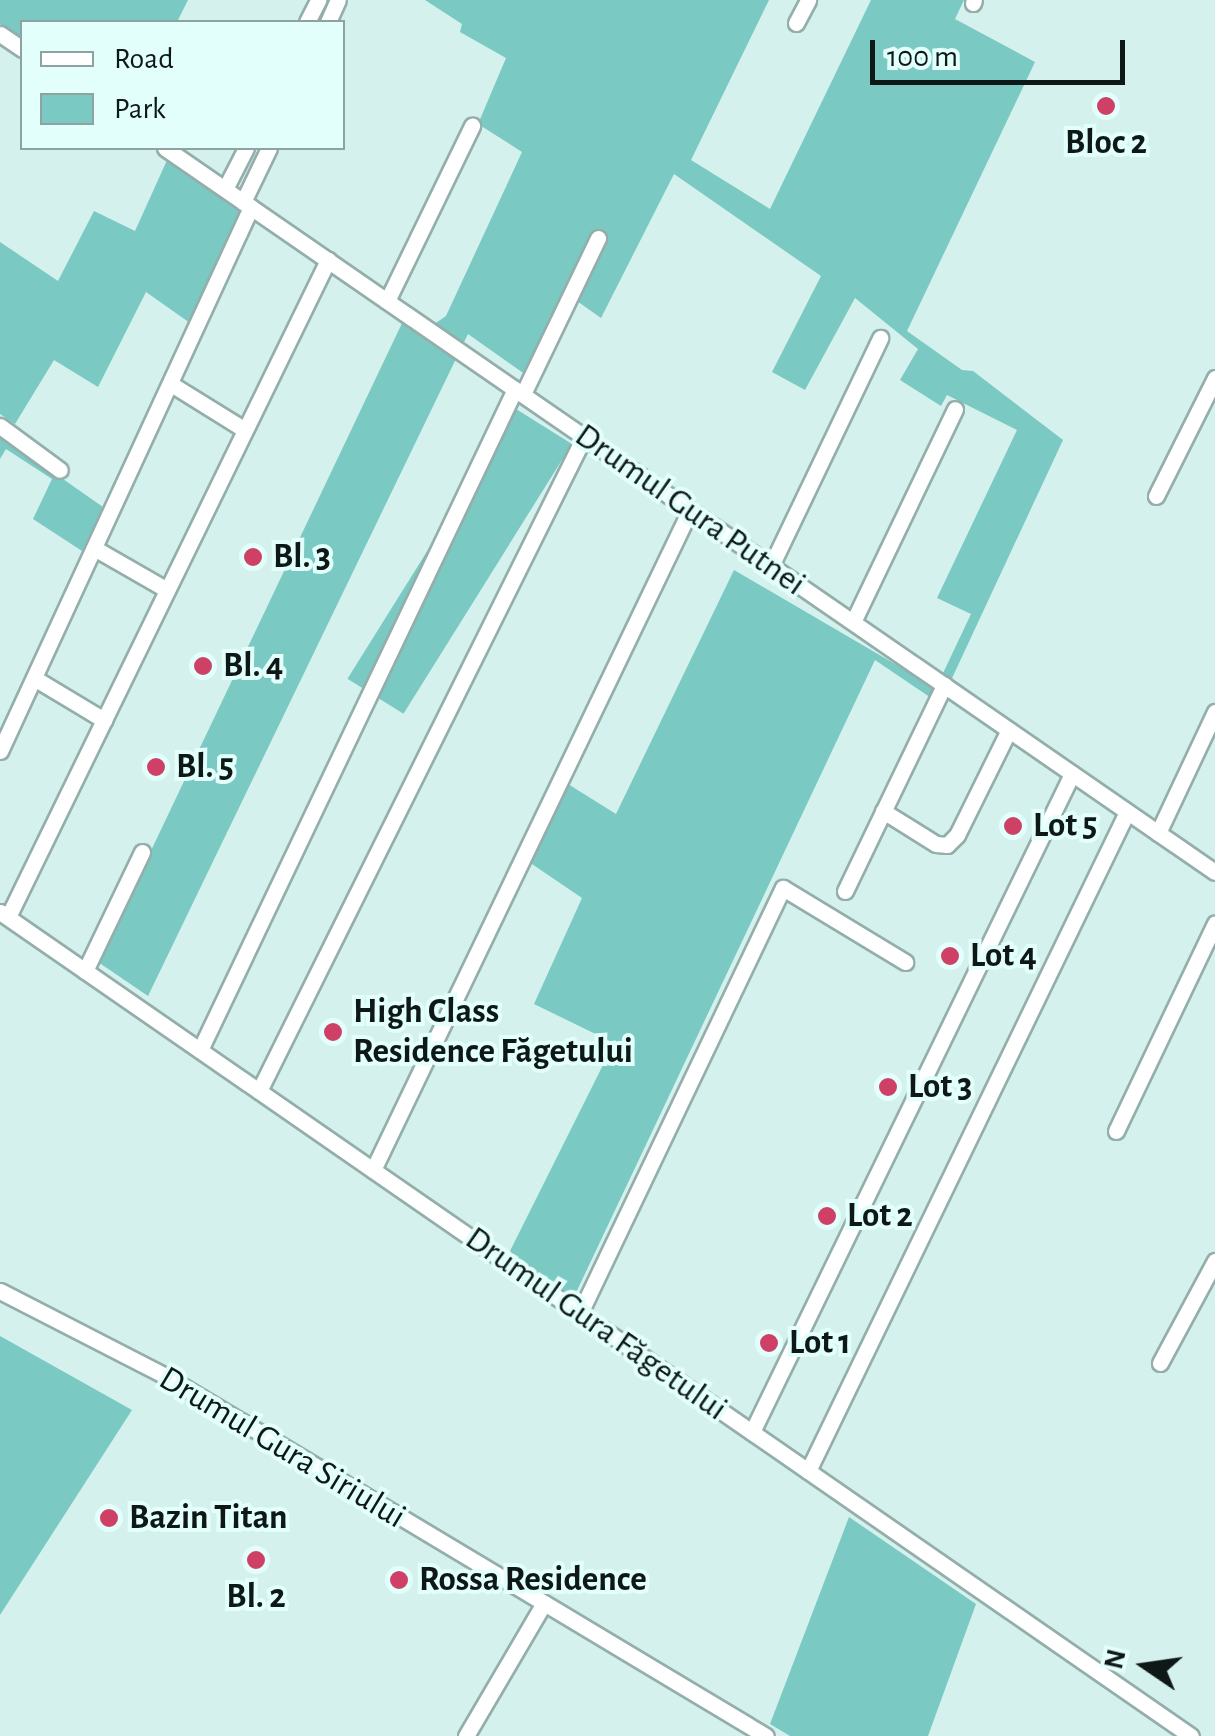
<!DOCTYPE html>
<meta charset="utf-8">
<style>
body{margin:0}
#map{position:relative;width:1215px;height:1736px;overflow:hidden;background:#d5f1ee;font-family:"Alegreya Sans",sans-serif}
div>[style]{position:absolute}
.green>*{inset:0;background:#7ac9c2;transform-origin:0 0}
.roads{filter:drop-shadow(2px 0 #93aeab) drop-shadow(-2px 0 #93aeab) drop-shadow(0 2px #93aeab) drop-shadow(0 -2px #93aeab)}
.minor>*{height:15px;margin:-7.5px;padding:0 7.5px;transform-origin:7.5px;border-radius:7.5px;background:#fff}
.dots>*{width:28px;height:28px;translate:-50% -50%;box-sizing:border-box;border:5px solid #e2fffb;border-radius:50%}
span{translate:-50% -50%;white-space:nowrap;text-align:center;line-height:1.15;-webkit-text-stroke:8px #e2fffb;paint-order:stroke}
.poi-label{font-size:35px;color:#0e1817;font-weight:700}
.left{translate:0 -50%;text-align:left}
.street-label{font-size:35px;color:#0e1817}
.legend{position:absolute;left:20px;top:20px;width:325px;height:130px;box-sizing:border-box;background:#e2fffb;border:2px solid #8da3a0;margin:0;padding:12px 18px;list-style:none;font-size:30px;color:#0e1817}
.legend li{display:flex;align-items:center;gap:20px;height:50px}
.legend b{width:50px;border:2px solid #8da3a0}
.north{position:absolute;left:1095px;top:1616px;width:100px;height:100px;-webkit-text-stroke:8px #e2fffb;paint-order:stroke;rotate:283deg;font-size:28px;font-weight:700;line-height:40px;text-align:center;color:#0e1817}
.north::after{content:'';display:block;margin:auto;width:35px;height:45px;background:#0e1817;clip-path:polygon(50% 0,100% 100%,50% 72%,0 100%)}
.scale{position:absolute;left:870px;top:40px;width:255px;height:45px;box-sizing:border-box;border:5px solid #0e1817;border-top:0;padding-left:12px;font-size:30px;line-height:35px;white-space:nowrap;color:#0e1817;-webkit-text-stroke:8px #e2fffb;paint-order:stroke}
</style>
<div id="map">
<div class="green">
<i style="clip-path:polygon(0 0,188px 0,177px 22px,22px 22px,22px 39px,0 24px)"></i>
<i style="clip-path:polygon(425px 0,769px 0,691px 160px,770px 209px,871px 0,964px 0,955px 19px,1035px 62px,907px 331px,962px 370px,973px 371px,1063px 440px,940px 704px,875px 660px,574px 1297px,509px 1253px,614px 1043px,534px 1004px,582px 898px,529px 862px,568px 784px,616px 814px,734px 570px,936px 688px,971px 614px,937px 598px,1017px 430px,947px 395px,941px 406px,900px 380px,918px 349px,855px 298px,805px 390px,772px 372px,821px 276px,674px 174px,601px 318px,567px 294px,526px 375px,468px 334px,148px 996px,98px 962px,404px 319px,421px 333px,446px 316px,522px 152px,478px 124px,506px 58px,460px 32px,462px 24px)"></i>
<i style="clip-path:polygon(168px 158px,244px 213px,190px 323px,146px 292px,98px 387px,54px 360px,15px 424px,0 414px,0 242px,58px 281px,94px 211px,135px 231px)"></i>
<i style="left:516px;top:409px;width:66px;height:318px;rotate:32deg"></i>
<i style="clip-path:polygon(0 435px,103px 507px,82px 551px,33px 519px,52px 479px,6px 449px,0 459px)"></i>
<i style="clip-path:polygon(0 1336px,132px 1410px,0 1615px)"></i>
<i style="clip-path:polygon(849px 1517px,976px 1604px,928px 1736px,790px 1736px,770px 1724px)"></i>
</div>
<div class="roads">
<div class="minor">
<i style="left:973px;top:3px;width:3px;rotate:-72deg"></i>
<i style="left:307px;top:22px;width:25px;rotate:-63deg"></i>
<i style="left:328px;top:22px;width:24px;rotate:-66deg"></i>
<i style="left:796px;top:23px;width:26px;rotate:-62deg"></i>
<i style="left:0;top:34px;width:27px;rotate:34deg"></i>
<i style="left:165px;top:148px;width:1275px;rotate:34.59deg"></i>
<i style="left:225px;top:189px;width:46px;rotate:-62.9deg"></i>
<i style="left:243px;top:202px;width:60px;rotate:-64.3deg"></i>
<i style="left:387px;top:301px;width:195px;rotate:-64.1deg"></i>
<i style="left:171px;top:384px;width:87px;rotate:31.9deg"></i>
<i style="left:523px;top:394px;width:173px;rotate:-64.3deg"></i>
<i style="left:0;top:426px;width:74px;rotate:36.3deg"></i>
<i style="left:1156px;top:496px;width:132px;rotate:-63.4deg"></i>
<i style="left:94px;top:548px;width:84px;rotate:29.9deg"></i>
<i style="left:771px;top:566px;width:253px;rotate:-64.4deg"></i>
<i style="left:853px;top:622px;width:236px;rotate:-64.4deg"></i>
<i style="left:34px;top:678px;width:82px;rotate:31deg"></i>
<i style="left:0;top:751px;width:599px;rotate:-65.23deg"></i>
<i style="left:883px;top:811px;width:62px;rotate:31.9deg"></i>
<i style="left:936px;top:844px;width:11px;rotate:5deg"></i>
<i style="left:947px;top:845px;width:14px;rotate:-45deg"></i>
<i style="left:957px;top:835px;width:117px;rotate:-63.7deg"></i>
<i style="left:1158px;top:833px;width:134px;rotate:-64.8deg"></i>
<i style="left:845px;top:891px;width:229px;rotate:-64.3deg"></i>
<i style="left:0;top:912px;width:1448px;rotate:34.68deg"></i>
<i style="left:8px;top:917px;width:731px;rotate:-64.03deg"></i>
<i style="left:85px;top:971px;width:132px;rotate:-64.4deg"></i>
<i style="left:200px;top:1050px;width:732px;rotate:-64.52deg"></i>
<i style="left:259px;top:1091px;width:730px;rotate:-63.58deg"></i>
<i style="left:1116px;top:1131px;width:230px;rotate:-64.5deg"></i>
<i style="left:373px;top:1170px;width:732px;rotate:-64.34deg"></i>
<i style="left:0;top:1291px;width:188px;rotate:27.2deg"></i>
<i style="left:167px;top:1377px;width:698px;rotate:30.94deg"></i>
<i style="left:580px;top:1313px;width:471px;rotate:-64.5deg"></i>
<i style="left:783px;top:888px;width:143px;rotate:31.2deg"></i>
<i style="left:1160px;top:1363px;width:116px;rotate:-61.7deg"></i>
<i style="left:752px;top:1432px;width:732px;rotate:-64.07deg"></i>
<i style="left:808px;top:1471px;width:732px;rotate:-64.17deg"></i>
<i style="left:466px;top:1736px;width:152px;rotate:-59.6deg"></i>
</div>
</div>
<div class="dots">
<i style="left:1106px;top:106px;background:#cf4066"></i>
<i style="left:253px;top:557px;background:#cf4066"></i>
<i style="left:203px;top:666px;background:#cf4066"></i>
<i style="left:156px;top:767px;background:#cf4066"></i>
<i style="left:1013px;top:826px;background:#cf4066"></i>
<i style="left:950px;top:956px;background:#cf4066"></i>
<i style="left:333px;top:1032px;background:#cf4066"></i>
<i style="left:888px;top:1087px;background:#cf4066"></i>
<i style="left:827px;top:1216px;background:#cf4066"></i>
<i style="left:769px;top:1343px;background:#cf4066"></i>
<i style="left:109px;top:1518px;background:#cf4066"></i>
<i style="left:256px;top:1560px;background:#cf4066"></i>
<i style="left:399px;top:1580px;background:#cf4066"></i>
</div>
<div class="poi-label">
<span style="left:1106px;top:143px">Bloc 2</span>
<span class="left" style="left:273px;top:557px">Bl. 3</span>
<span class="left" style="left:223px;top:666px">Bl. 4</span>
<span class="left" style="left:176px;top:767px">Bl. 5</span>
<span class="left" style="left:1033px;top:826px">Lot 5</span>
<span class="left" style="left:970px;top:956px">Lot 4</span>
<span class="left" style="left:353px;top:1032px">High Class<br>Residence Făgetului</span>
<span class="left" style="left:908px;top:1087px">Lot 3</span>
<span class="left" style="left:847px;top:1216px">Lot 2</span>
<span class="left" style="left:789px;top:1343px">Lot 1</span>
<span class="left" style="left:129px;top:1518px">Bazin Titan</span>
<span class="left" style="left:419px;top:1580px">Rossa Residence</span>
<span style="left:256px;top:1597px">Bl. 2</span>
</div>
<div class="street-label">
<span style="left:690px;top:510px;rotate:35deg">Drumul Gura Putnei</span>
<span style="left:596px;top:1324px;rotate:35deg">Drumul Gura Făgetului</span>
<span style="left:282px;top:1448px;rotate:31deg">Drumul Gura Siriului</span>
</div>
<ul class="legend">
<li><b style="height:12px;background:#fff"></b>Road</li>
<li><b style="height:28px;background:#7ac9c2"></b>Park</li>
</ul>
<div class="north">N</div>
<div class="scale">100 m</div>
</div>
